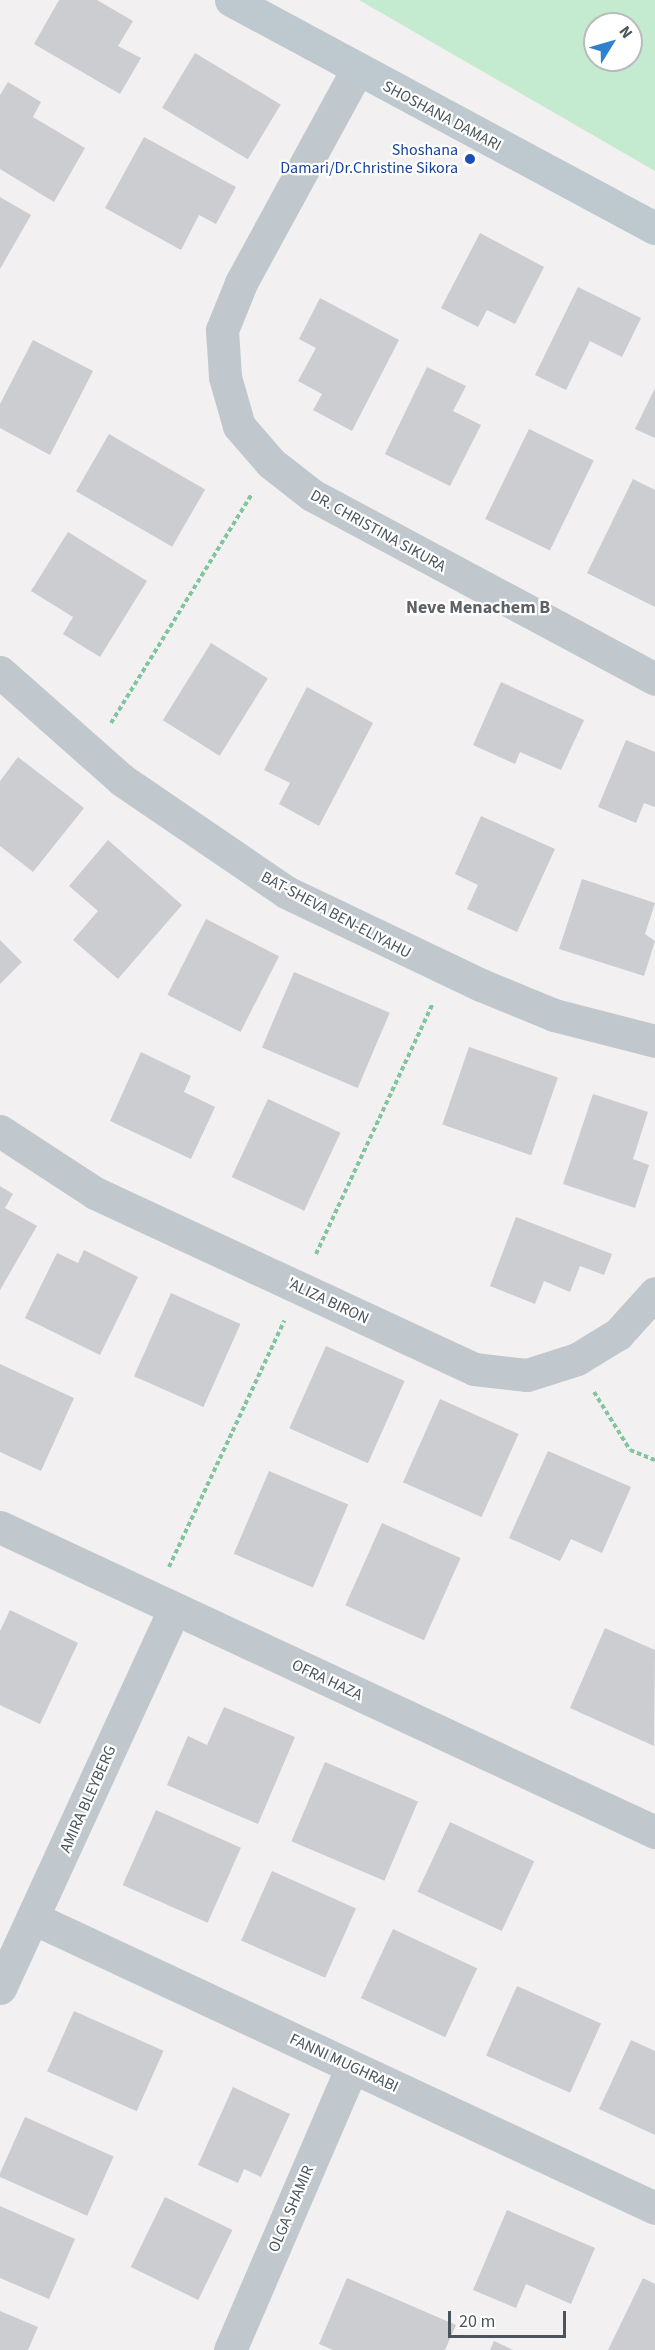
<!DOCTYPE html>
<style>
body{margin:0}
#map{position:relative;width:655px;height:2350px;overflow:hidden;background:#f2f0f1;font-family:"Source Sans 3",sans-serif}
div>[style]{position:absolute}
.green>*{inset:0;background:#c4ead0}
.building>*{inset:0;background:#cbcdd1;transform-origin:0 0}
.path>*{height:4px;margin-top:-2px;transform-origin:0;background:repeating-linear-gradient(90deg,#80c59e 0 4.5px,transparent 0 7.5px)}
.street>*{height:33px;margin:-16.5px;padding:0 16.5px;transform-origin:16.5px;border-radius:16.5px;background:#c0c8cd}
.secondary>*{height:33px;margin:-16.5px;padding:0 16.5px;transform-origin:16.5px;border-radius:16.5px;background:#bec8cf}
.dots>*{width:16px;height:16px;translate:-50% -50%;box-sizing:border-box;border:3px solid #fff;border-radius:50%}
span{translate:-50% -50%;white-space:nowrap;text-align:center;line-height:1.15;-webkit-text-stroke:4.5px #fff;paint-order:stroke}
.street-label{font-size:16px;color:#4a555b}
.transit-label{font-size:16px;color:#164399}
.right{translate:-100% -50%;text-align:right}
.neighbourhood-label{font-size:18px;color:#5d6164;font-weight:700}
.north{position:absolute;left:583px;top:12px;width:60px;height:60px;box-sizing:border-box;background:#fff;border:2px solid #b7bbbd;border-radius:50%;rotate:53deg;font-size:16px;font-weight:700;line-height:24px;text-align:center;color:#4a555b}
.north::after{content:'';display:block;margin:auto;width:21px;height:27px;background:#2f80ce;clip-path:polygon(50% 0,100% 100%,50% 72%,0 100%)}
.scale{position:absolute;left:448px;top:2311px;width:118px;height:27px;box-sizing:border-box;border:3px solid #4a555b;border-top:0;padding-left:8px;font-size:18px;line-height:21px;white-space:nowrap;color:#4a555b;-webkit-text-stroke:4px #fff;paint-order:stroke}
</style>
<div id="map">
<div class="green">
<i style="clip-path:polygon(evenodd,359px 0,655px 0,655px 171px,359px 0,595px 24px,631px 24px,631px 60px,595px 60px,595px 24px)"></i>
</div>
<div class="building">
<i style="clip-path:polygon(59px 0,97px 0,133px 21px,118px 46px,141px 58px,120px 94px,34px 44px)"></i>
<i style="left:195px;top:53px;width:100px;height:64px;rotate:31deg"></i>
<i style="clip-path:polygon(8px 82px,41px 102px,33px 117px,85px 148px,54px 202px,0 169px,0 95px)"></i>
<i style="clip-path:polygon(144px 137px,236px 187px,216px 224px,199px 215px,181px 250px,105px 208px)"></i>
<i style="clip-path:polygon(0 197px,31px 215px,0 269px)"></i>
<i style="clip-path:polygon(480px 233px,544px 267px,515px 324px,487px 310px,478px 327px,441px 308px)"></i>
<i style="clip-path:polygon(578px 287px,641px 318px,622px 357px,590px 341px,566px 390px,535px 375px)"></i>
<i style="clip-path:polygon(320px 298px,399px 340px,352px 431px,313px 410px,322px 394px,298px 381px,316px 348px,299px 339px)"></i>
<i style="clip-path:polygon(33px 340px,93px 371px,50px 455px,0 428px,0 404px)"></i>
<i style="clip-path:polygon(427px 367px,466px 386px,453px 411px,481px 425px,450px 486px,385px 454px)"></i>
<i style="clip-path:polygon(655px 388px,655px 438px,635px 429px)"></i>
<i style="left:529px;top:429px;width:72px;height:100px;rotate:26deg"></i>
<i style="left:109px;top:434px;width:111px;height:66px;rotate:30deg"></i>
<i style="clip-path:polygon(633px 479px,655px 490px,655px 607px,587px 573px)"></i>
<i style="clip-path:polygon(68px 532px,147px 581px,100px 657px,63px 634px,73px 617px,31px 591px)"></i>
<i style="left:211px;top:643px;width:67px;height:91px;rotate:32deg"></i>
<i style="clip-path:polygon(501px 682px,584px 720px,561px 770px,520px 752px,515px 764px,473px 745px)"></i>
<i style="clip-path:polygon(307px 687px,373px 723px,319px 826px,279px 804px,290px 783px,264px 770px)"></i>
<i style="clip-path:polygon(626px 740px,655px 752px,655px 807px,644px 803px,636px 823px,598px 807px)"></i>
<i style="clip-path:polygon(18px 757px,84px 808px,33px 872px,0 846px,0 781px)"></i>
<i style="clip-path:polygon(481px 816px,555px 849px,517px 932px,467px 909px,478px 885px,455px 874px)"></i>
<i style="clip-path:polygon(108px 840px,182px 905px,118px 979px,73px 940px,98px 911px,69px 886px)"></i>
<i style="clip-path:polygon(582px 879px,655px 903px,645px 934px,655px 941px,644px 976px,559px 949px)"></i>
<i style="left:206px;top:919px;width:82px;height:85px;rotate:27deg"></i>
<i style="clip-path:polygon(0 940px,22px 962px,0 984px)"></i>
<i style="left:294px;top:972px;width:104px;height:82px;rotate:23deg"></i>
<i style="left:469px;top:1047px;width:94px;height:82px;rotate:19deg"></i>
<i style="clip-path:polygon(141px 1052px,191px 1076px,184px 1092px,215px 1107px,191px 1159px,110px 1121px)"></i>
<i style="clip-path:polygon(593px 1094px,648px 1112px,633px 1159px,649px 1165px,635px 1208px,563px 1184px)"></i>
<i style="left:268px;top:1099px;width:80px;height:86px;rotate:25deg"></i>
<i style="clip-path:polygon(0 1186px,13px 1194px,5px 1208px,37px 1226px,0 1290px)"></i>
<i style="clip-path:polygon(516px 1217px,612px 1254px,604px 1275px,580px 1266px,570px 1292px,544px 1281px,535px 1304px,490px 1286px)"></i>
<i style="clip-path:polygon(84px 1250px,138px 1277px,100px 1355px,25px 1318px,57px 1253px,78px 1263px)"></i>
<i style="left:171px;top:1293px;width:76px;height:91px;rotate:24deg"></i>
<i style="left:326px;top:1346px;width:86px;height:90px;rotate:24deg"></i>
<i style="clip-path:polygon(0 1364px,74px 1398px,41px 1471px,0 1452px)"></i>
<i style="left:440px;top:1399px;width:86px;height:91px;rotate:24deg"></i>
<i style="clip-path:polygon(548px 1451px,631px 1487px,602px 1553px,571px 1539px,560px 1561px,509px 1538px)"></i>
<i style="left:269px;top:1471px;width:86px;height:90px;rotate:23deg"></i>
<i style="left:382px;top:1523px;width:86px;height:90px;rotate:24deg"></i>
<i style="clip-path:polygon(10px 1610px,78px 1643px,40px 1724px,0 1705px,0 1631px)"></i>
<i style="clip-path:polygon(605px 1628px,655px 1650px,654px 1746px,570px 1708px)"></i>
<i style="clip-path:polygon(224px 1707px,295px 1737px,258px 1824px,167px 1785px,188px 1736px,207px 1745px)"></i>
<i style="left:325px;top:1762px;width:101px;height:86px;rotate:23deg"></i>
<i style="left:156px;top:1810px;width:93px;height:82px;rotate:24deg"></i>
<i style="left:450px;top:1822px;width:93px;height:77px;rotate:25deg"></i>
<i style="left:272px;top:1871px;width:92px;height:76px;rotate:24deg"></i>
<i style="left:393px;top:1929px;width:93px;height:76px;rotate:25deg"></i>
<i style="left:517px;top:1986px;width:92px;height:76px;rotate:24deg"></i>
<i style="left:74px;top:2011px;width:98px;height:66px;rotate:24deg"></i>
<i style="clip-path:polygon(631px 2040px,655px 2051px,655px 2135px,599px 2109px)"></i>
<i style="clip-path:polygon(233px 2087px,290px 2114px,261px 2177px,244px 2169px,238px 2183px,198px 2165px)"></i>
<i style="left:25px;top:2117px;width:97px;height:65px;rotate:24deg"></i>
<i style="left:165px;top:2197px;width:75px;height:78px;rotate:26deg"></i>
<i style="clip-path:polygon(0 2206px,75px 2239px,49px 2299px,0 2278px)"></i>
<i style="clip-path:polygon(507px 2210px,595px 2248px,571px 2304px,526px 2284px,516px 2308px,473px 2290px)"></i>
<i style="clip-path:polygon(347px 2278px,456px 2325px,445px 2350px,333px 2350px,319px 2344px)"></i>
<i style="clip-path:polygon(643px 2278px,655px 2284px,655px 2350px,608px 2350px)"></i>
<i style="clip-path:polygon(0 2311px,38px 2327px,28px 2350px,0 2350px)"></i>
<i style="clip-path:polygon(494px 2341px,513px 2350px,490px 2350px)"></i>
</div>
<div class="path">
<i style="left:111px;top:723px;width:269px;rotate:-58.4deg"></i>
<i style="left:316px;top:1254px;width:277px;rotate:-65deg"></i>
<i style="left:594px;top:1392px;width:68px;rotate:58.2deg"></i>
<i style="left:630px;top:1450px;width:27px;rotate:22deg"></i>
<i style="left:169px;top:1567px;width:272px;rotate:-64.9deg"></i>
</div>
<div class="street">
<i style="left:357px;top:70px;width:243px;rotate:118.6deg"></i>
<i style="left:241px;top:283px;width:51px;rotate:112deg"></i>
<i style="left:222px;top:330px;width:47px;rotate:86.3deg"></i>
<i style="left:225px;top:377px;width:51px;rotate:74.1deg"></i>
<i style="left:239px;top:426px;width:49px;rotate:49.1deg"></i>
<i style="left:271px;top:463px;width:52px;rotate:38deg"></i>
<i style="left:312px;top:495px;width:389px;rotate:28.2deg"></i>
<i style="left:0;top:672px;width:163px;rotate:41.5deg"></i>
<i style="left:122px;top:780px;width:199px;rotate:34.3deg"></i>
<i style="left:286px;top:892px;width:216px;rotate:25.5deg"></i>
<i style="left:481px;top:985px;width:79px;rotate:22.3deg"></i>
<i style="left:554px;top:1015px;width:104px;rotate:14.4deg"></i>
<i style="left:0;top:1131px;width:113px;rotate:33.1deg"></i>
<i style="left:95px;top:1193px;width:418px;rotate:24.9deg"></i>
<i style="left:474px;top:1369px;width:53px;rotate:6.5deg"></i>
<i style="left:527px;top:1375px;width:52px;rotate:-17.7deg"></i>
<i style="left:577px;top:1359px;width:48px;rotate:-31.4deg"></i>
<i style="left:618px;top:1334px;width:55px;rotate:-47.9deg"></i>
<i style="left:0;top:1527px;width:723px;rotate:24.97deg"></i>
<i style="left:33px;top:1918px;width:686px;rotate:25deg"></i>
<i style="left:0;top:1988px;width:417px;rotate:-65.3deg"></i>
<i style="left:230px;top:2350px;width:308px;rotate:-66.7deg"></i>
</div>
<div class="secondary">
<i style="left:231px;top:0;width:481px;rotate:28.3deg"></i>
</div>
<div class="dots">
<i style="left:470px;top:159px;background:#1a4fb4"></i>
</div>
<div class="street-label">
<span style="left:442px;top:116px;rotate:28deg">SHOSHANA DAMARI</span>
<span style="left:378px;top:531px;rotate:29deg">DR. CHRISTINA SIKURA</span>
<span style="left:336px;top:915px;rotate:28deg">BAT-SHEVA BEN-ELIYAHU</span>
<span style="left:328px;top:1301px;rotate:25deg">'ALIZA BIRON</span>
<span style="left:327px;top:1680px;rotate:25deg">OFRA HAZA</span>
<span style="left:88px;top:1799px;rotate:-66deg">AMIRA BLEYBERG</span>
<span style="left:344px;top:2063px;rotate:25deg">FANNI MUGHRABI</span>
<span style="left:291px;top:2209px;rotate:-67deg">OLGA SHAMIR</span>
</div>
<div class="transit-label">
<span class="right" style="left:458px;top:159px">Shoshana<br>Damari/Dr.Christine Sikora</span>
</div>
<div class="neighbourhood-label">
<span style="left:478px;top:608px">Neve Menachem B</span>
</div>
<div class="north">N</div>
<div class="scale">20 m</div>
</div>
